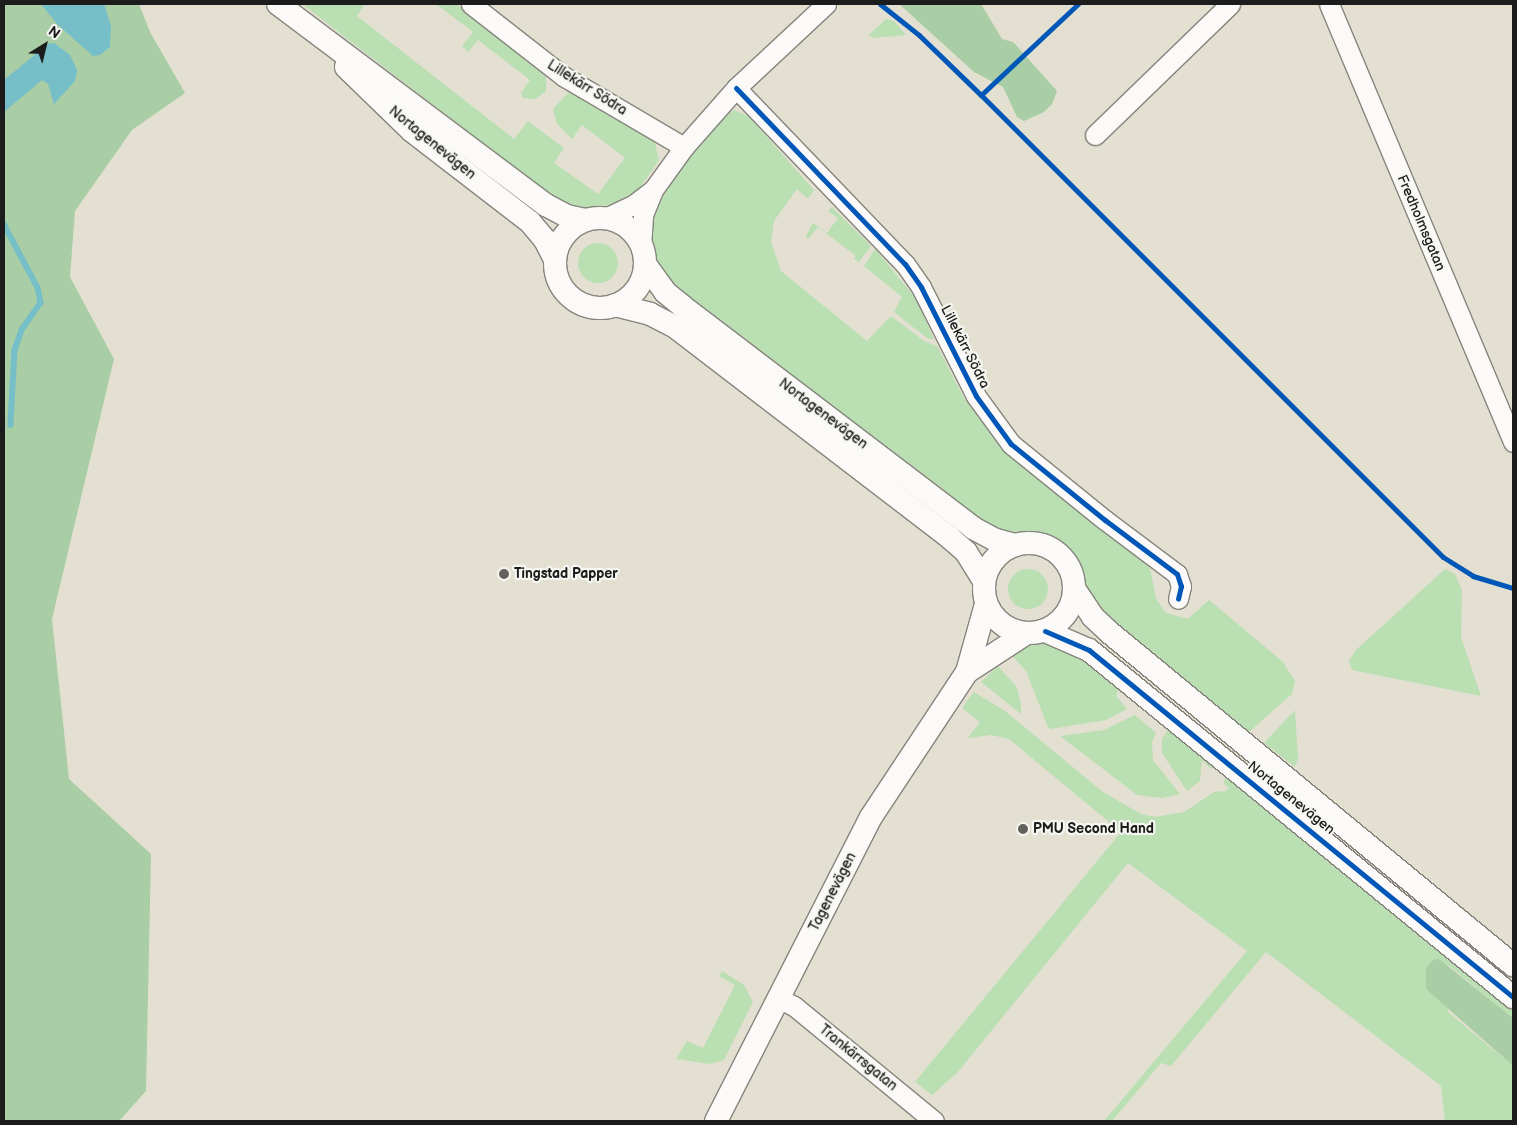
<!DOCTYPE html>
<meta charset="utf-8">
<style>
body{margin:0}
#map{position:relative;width:1517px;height:1125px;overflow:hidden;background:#e3e0d1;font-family:"Balsamiq Sans",sans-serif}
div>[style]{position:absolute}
.green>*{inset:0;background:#b9dfb2}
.round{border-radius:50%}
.forest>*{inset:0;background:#a9cda4}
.water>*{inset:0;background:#76bfc9}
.stream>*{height:5.5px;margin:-2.75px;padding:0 2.75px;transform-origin:2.75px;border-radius:2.75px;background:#76bfc9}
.roads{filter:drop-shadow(1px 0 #86847d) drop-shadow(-1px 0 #86847d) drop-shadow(0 1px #86847d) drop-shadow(0 -1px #86847d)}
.minor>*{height:19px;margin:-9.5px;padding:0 9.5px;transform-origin:9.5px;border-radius:9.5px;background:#fbfaf8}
.tertiary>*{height:22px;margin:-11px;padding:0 11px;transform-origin:11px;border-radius:11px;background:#fbfaf8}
.tertiary>.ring{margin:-11px;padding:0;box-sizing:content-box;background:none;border:22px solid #fbfaf8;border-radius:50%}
.cycleway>*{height:5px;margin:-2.5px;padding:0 2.5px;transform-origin:2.5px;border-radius:2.5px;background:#0057b8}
.dots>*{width:14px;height:14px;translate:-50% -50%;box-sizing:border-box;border:2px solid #f6f6f2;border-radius:50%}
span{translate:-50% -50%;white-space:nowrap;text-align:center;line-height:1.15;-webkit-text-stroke:4.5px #f6f6f2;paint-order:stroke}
.street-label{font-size:14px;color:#1c1c1c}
.poi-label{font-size:14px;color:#1c1c1c;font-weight:700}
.left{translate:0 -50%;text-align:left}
.frame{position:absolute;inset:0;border:5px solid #1c1c1c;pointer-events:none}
.north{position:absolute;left:20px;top:20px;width:50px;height:50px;-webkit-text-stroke:4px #f6f6f2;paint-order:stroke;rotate:36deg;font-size:14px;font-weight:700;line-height:20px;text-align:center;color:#1c1c1c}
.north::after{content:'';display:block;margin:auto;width:18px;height:22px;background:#1c1c1c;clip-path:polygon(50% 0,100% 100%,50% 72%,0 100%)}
</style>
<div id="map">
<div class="green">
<i style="clip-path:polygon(302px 4px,365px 4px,357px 16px,514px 139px,528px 121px,564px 148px,554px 163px,598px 194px,625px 158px,582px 125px,572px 139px,557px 124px,553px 109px,569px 92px,654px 139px,659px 160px,639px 189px,620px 201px,588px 211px,570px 210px)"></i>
<i style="clip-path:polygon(436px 4px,456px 4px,546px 74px,546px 91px,536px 99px,523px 98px,521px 93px,530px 80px,478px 40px,468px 52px,462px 46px,473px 32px)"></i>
<i style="clip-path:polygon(886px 19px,894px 21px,906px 35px,873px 38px,869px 35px)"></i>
<i style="clip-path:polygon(735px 110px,749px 117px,814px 190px,808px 199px,797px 189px,774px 221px,771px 242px,781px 271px,867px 341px,891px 316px,924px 341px,937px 346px,964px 398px,995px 436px,1150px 568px,1156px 599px,1166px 613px,1188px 619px,1209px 600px,1283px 662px,1295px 681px,1292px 694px,1249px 732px,1103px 615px,1082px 582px,1075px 561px,1062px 546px,1044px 536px,1003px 531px,978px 518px,680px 296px,654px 266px,649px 240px,655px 211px,675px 176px,724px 116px)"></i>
<i style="clip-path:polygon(832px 207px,871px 246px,859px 262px,854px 259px,856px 256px,818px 227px,808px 239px,806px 236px,813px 223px,827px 233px,838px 218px,828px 211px)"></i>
<i class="round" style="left:578px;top:243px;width:40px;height:40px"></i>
<i style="clip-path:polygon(875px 249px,918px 301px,934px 340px,927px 338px,894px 312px,902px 297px,864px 266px)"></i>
<i style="clip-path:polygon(1445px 569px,1455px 574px,1462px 590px,1461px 637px,1481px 696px,1352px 670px,1349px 661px,1356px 650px)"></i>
<i class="round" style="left:1008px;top:569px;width:40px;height:40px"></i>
<i style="clip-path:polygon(1038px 642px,1064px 647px,1119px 688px,1116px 696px,1127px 709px,1106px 720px,1051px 729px,1048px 727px,1026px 671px,1008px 651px)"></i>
<i style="clip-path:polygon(998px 666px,1016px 686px,1021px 703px,1021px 714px,981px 682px)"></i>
<i style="clip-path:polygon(974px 692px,1005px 711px,1103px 792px,1141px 814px,1155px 817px,1184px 812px,1214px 792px,1226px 791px,1229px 788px,1223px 782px,1229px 775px,1513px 1005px,1513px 1018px,1447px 964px,1448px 1012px,1513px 1066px,1513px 1121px,1445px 1121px,1441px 1086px,1266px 952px,1171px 1066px,1161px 1063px,1112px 1121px,1104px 1121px,1247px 951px,1128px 863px,957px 1073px,932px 1095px,915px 1082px,1121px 832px,1009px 739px,991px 735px,968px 738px,980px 722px,962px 708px)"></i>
<i style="clip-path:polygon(1295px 710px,1298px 758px,1295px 767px,1264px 743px)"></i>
<i style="clip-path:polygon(1135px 715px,1156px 733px,1152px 742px,1153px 760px,1180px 794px,1162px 798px,1137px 795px,1060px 736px,1104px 730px)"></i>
<i style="clip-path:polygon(1169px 728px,1215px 766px,1211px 769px,1202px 760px,1200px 781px,1187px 791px,1162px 753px,1162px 739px)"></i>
<i style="clip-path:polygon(722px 971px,744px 985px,753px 1002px,724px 1060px,709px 1064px,676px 1059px,687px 1041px,703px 1048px,735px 985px,719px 976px)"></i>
</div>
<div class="forest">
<i style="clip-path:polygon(4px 4px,139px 4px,150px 32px,185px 93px,132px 130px,75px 211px,70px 277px,114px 359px,52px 619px,69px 779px,151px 854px,146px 1091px,119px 1121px,4px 1121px)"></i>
<i style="clip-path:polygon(899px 4px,981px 4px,1002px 39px,1013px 42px,1057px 91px,1052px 104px,1044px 112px,1024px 121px,1017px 117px,1003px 87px,974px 72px)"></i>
<i style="clip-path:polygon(1439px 959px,1513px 1018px,1513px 1066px,1426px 989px,1426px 968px,1433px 960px)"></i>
</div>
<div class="water">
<i style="clip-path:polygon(41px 4px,104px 4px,111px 26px,110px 47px,100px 55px,93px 56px,57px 24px)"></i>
<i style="clip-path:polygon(54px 43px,70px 55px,77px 70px,75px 81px,54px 104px,48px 84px,42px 80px,4px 112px,4px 80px,48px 44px)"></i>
</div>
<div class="stream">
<i style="left:4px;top:224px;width:72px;rotate:62deg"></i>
<i style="left:38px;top:288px;width:15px;rotate:79deg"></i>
<i style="left:41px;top:303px;width:33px;rotate:125deg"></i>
<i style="left:22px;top:330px;width:21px;rotate:109deg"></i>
<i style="left:15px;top:350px;width:75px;rotate:93.1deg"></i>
</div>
<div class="roads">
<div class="minor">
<i style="left:471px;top:4px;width:117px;rotate:38deg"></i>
<i style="left:563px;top:76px;width:140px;rotate:30.4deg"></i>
<i style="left:1329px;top:4px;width:475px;rotate:67.2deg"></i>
<i style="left:736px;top:88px;width:244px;rotate:46.2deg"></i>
<i style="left:905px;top:264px;width:28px;rotate:55deg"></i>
<i style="left:921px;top:287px;width:122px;rotate:63.2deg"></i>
<i style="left:976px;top:396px;width:59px;rotate:53.9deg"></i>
<i style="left:1011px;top:444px;width:121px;rotate:39deg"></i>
<i style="left:1105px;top:520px;width:90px;rotate:36.9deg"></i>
<i style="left:1177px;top:574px;width:13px;rotate:72deg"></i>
<i style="left:1181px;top:586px;width:13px;rotate:103deg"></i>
<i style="left:1095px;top:135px;width:188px;rotate:-44.1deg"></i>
<i style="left:605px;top:218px;width:31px;rotate:-25deg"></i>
<i style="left:633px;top:205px;width:25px;rotate:-37deg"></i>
<i style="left:653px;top:190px;width:53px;rotate:-54.2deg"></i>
<i style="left:684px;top:147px;width:79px;rotate:-48.6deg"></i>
<i style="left:736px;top:88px;width:123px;rotate:-43deg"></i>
<i style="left:641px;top:246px;width:31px;rotate:-86deg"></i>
<i style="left:643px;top:215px;width:27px;rotate:-68deg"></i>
<i style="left:780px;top:999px;width:16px;rotate:27deg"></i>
<i style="left:794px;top:1006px;width:181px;rotate:39.4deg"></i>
</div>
<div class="tertiary">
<i style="left:278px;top:4px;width:335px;rotate:36.9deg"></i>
<i style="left:546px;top:205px;width:24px;rotate:28deg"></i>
<i style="left:567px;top:216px;width:19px;rotate:12deg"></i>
<i style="left:346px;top:67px;width:92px;rotate:44.1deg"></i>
<i style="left:412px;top:131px;width:149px;rotate:37.6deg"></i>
<i style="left:530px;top:222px;width:23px;rotate:50deg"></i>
<i style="left:545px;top:240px;width:22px;rotate:63deg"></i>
<i class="ring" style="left:555px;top:218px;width:68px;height:68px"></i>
<i style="left:645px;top:264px;width:34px;rotate:54deg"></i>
<i style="left:665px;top:292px;width:22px;rotate:39deg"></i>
<i style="left:682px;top:306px;width:366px;rotate:37.3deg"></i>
<i style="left:973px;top:528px;width:26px;rotate:28deg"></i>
<i style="left:996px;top:540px;width:20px;rotate:15deg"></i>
<i style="left:615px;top:305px;width:36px;rotate:14deg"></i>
<i style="left:650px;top:314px;width:27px;rotate:27deg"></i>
<i style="left:674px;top:326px;width:348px;rotate:37.5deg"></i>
<i style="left:950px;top:538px;width:21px;rotate:41deg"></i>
<i style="left:966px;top:552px;width:34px;rotate:58deg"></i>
<i class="ring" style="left:984px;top:543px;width:68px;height:68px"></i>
<i style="left:1075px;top:590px;width:32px;rotate:56deg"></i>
<i style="left:1093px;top:617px;width:22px;rotate:43deg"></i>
<i style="left:1109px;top:632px;width:524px;rotate:39.5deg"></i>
<i style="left:1045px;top:631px;width:48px;rotate:23.4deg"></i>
<i style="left:1089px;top:650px;width:548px;rotate:39.3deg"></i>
<i style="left:967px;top:672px;width:69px;rotate:-33.2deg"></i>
<i style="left:716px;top:1121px;width:341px;rotate:-63deg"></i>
<i style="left:871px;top:817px;width:174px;rotate:-56.5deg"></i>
<i style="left:967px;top:672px;width:71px;rotate:-74.4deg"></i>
</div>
</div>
<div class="cycleway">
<i style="left:880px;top:4px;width:50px;rotate:38.5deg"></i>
<i style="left:919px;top:35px;width:86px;rotate:44.1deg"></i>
<i style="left:981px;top:95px;width:653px;rotate:45deg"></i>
<i style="left:1443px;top:557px;width:36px;rotate:32deg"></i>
<i style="left:1473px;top:576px;width:42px;rotate:16.7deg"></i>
<i style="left:736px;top:88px;width:244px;rotate:46.2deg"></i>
<i style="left:905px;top:264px;width:28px;rotate:55deg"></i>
<i style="left:921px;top:287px;width:122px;rotate:63.2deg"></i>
<i style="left:976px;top:396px;width:59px;rotate:53.9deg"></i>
<i style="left:1011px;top:444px;width:121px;rotate:39deg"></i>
<i style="left:1105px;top:520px;width:90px;rotate:36.9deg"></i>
<i style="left:1177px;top:574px;width:13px;rotate:72deg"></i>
<i style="left:1181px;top:586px;width:13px;rotate:103deg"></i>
<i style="left:981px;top:95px;width:133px;rotate:-43.2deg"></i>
<i style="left:1045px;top:631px;width:48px;rotate:23.4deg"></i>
<i style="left:1089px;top:650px;width:548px;rotate:39.3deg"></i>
</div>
<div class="dots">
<i style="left:504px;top:574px;background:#62615b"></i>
<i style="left:1023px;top:829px;background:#62615b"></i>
</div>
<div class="street-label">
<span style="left:587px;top:88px;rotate:32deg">Lillekärr Södra</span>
<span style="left:432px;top:143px;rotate:39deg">Nortagenevägen</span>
<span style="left:1421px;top:223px;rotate:67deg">Fredholmsgatan</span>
<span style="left:965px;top:347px;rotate:63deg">Lillekärr Södra</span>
<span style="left:823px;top:414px;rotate:37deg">Nortagenevägen</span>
<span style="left:1291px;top:798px;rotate:39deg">Nortagenevägen</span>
<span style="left:833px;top:892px;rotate:-63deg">Tagenevägen</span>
<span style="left:858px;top:1058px;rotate:39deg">Trankärrsgatan</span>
</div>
<div class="poi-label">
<span class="left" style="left:514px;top:574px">Tingstad Papper</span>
<span class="left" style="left:1033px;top:829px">PMU Second Hand</span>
</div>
<div class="frame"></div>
<div class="north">N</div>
</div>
